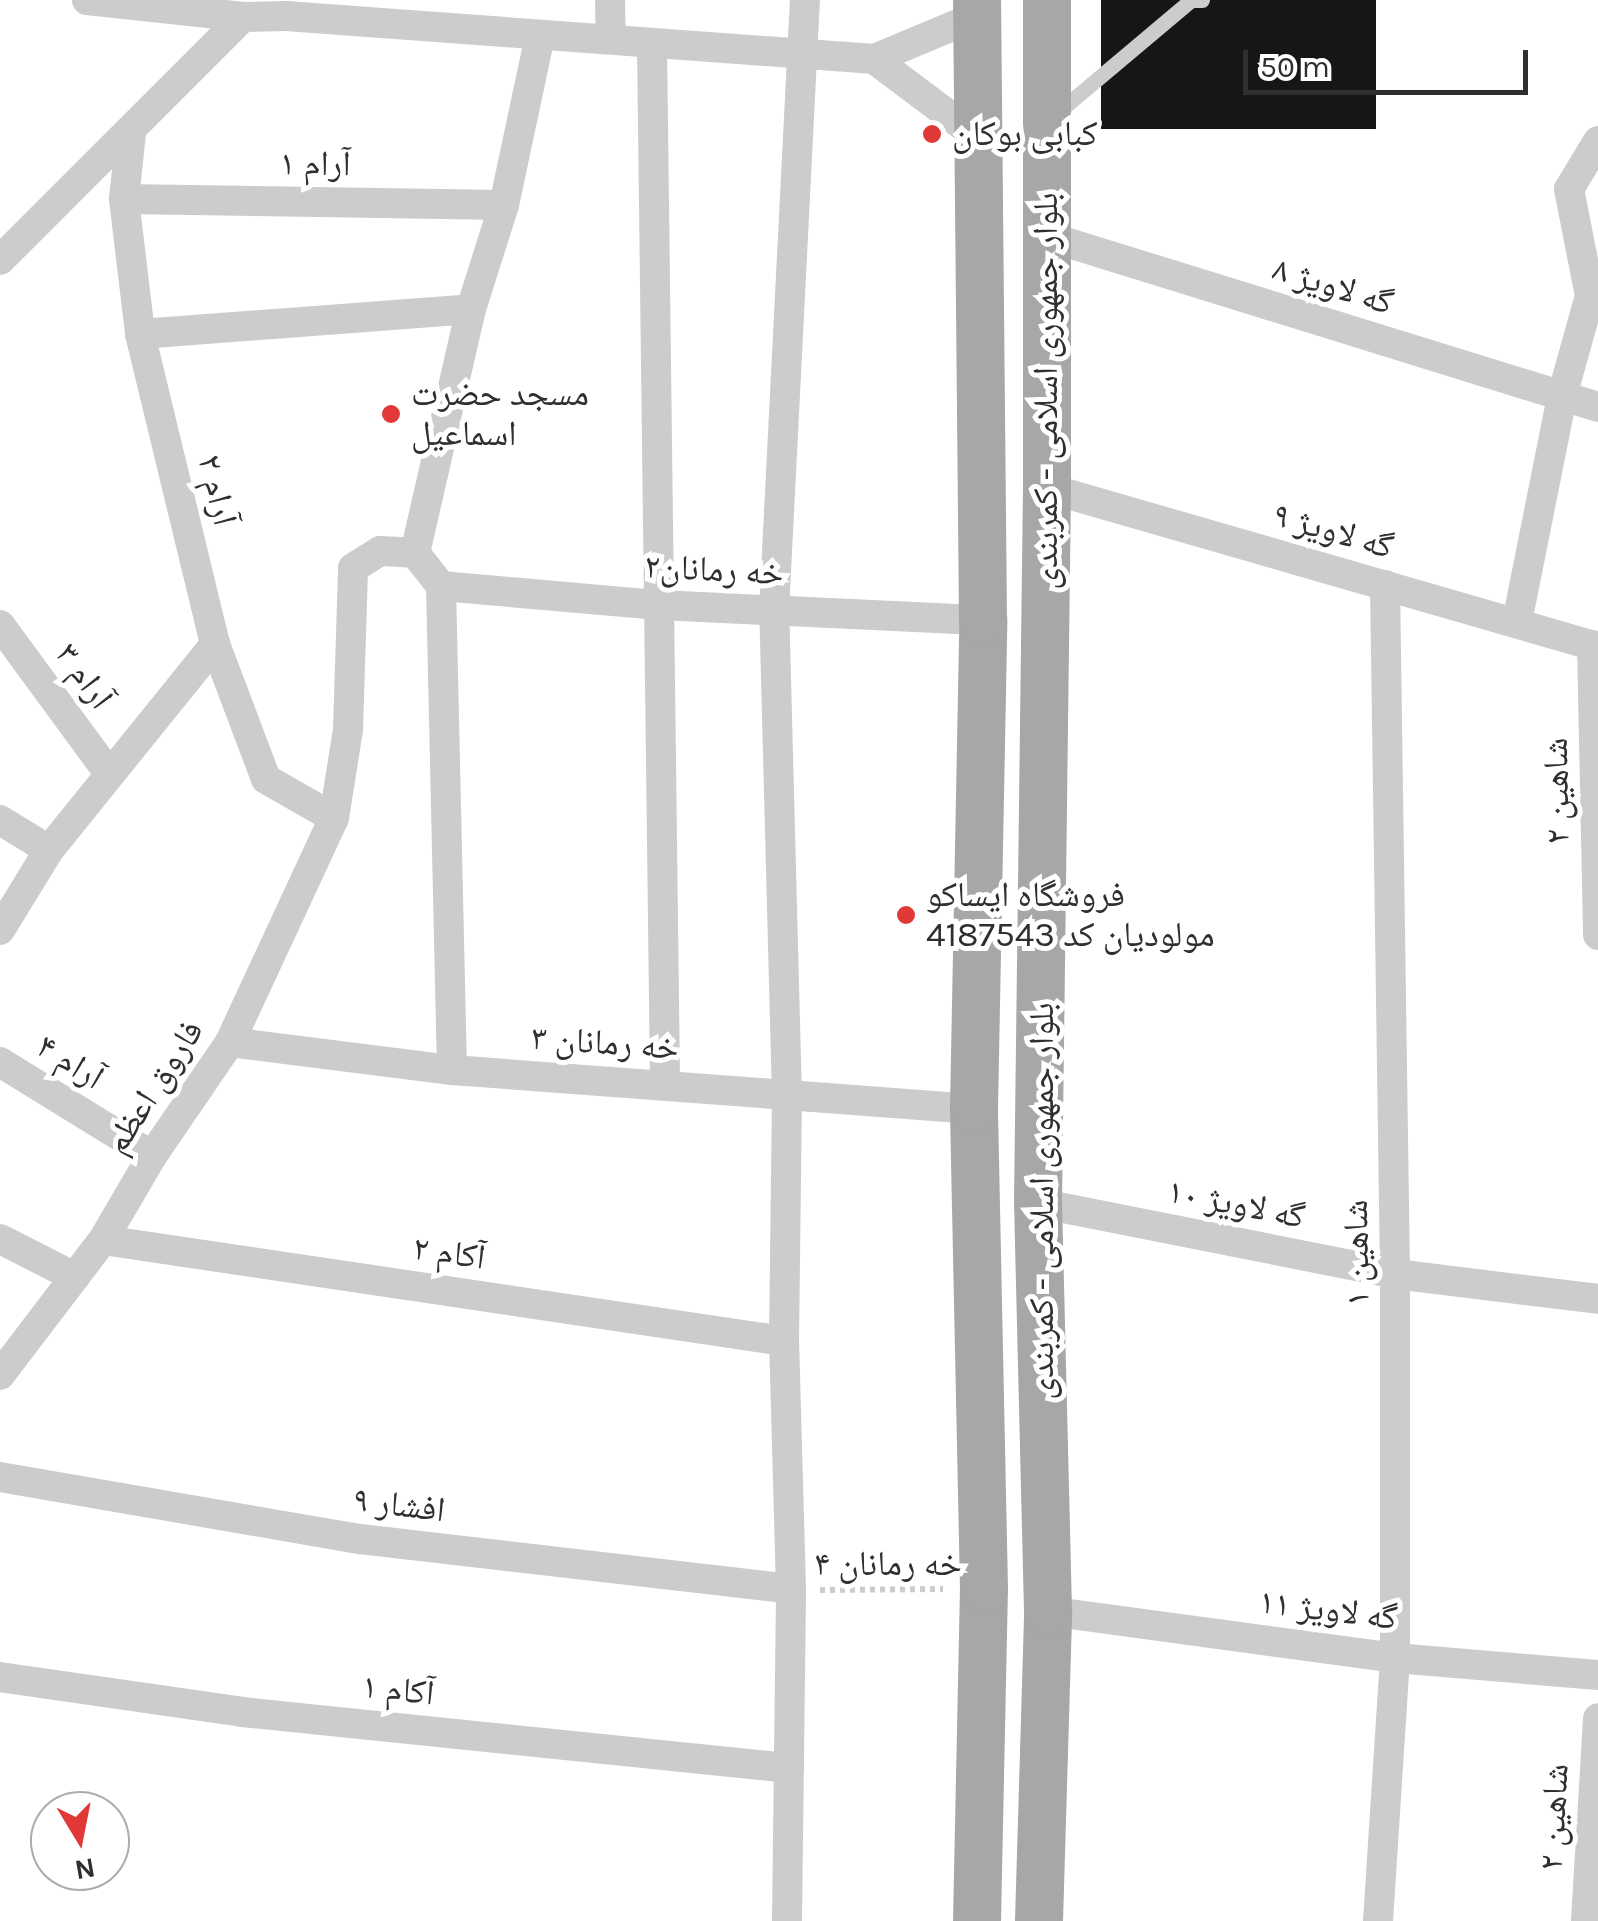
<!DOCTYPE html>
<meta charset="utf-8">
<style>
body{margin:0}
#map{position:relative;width:1598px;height:1921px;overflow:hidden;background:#fff;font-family:Karla,"Noto Naskh Arabic",sans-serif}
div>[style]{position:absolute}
.building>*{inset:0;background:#161616;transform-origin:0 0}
.path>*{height:6px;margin-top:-3px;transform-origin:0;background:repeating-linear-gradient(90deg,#ccc 0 5px,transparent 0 10px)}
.service>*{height:15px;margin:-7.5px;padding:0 7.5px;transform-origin:7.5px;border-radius:7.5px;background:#ccc}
.minor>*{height:30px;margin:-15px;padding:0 15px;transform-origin:15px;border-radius:15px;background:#ccc}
.primary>*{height:48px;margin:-24px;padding:0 24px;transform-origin:24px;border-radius:24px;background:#a7a7a7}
.dots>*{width:28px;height:28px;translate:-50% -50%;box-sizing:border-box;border:5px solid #fff;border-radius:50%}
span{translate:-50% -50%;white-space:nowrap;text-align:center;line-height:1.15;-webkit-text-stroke:10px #fff;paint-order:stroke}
.poi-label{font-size:35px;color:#2f2f2f}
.left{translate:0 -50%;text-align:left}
.street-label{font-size:35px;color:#2f2f2f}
.north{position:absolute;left:30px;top:1791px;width:100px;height:100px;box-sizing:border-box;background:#fff;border:2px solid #acacac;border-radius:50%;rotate:170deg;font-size:28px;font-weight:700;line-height:40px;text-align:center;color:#2f2f2f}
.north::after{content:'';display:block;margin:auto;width:35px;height:45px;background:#e03937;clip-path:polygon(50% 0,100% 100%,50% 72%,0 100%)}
.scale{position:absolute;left:1243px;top:50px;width:285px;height:45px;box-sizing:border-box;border:5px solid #2f2f2f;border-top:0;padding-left:12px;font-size:30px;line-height:35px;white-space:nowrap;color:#2f2f2f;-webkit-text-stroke:8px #fff;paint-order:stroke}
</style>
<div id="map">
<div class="building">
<i style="left:1101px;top:0;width:275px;height:129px"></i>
</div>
<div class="path">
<i style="left:820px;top:1590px;width:123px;rotate:-0.5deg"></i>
</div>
<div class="service">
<i style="left:1058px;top:112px;width:174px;rotate:-40.1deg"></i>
<i style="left:1191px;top:0;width:11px"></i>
</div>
<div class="minor">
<i style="left:87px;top:0;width:157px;rotate:6.2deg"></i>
<i style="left:243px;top:17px;width:43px;rotate:-1.3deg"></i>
<i style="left:286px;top:16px;width:590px;rotate:4.18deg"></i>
<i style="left:874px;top:59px;width:130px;rotate:36.9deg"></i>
<i style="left:610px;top:0;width:39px;rotate:89deg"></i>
<i style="left:652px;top:45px;width:1038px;rotate:89.28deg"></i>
<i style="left:874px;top:59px;width:112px;rotate:-22.7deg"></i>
<i style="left:131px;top:133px;width:66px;rotate:96.1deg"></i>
<i style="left:124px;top:199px;width:136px;rotate:83.2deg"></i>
<i style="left:140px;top:334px;width:319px;rotate:76.4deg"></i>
<i style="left:215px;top:644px;width:144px;rotate:69.3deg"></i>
<i style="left:266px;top:779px;width:78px;rotate:29.8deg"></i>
<i style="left:1598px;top:141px;width:56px;rotate:121.1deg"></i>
<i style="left:1569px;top:189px;width:109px;rotate:78.9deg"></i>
<i style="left:1590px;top:296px;width:8px;rotate:14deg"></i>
<i style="left:124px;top:199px;width:380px;rotate:0.9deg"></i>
<i style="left:1046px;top:236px;width:578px;rotate:17.21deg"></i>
<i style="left:0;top:260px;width:344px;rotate:-45deg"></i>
<i style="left:140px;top:334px;width:332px;rotate:-4.3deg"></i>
<i style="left:1047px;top:488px;width:573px;rotate:16.1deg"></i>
<i style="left:415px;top:553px;width:250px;rotate:-77.1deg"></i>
<i style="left:471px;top:309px;width:109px;rotate:-72.4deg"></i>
<i style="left:504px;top:205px;width:173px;rotate:-78deg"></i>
<i style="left:441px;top:586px;width:219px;rotate:5deg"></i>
<i style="left:659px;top:605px;width:324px;rotate:2.7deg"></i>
<i style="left:1517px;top:622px;width:230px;rotate:-78.7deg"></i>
<i style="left:1562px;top:396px;width:104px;rotate:-74.4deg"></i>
<i style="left:0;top:625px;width:182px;rotate:53.7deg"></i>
<i style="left:1592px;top:645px;width:290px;rotate:88.8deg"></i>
<i style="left:0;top:820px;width:57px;rotate:31.5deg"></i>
<i style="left:0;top:930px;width:94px;rotate:-58.5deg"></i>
<i style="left:49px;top:850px;width:265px;rotate:-51.1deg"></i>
<i style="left:230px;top:1042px;width:224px;rotate:7.2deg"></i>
<i style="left:452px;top:1070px;width:523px;rotate:4.27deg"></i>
<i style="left:0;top:1062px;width:179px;rotate:31.7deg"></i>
<i style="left:1038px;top:1203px;width:364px;rotate:11.2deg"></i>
<i style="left:1395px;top:1274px;width:205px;rotate:7deg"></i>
<i style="left:0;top:1239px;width:84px;rotate:26.9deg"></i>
<i style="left:103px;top:1240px;width:688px;rotate:8.44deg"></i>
<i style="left:0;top:1375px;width:170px;rotate:-52.7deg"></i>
<i style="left:103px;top:1240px;width:97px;rotate:-59.7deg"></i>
<i style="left:152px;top:1156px;width:138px;rotate:-55.6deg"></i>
<i style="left:230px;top:1042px;width:247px;rotate:-65.1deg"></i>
<i style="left:334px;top:818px;width:89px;rotate:-81deg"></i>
<i style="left:348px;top:730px;width:162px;rotate:-88.2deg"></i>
<i style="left:353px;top:568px;width:32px;rotate:-32deg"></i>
<i style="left:380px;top:551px;width:35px;rotate:3deg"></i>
<i style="left:415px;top:553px;width:42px;rotate:51.8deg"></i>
<i style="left:441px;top:586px;width:484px;rotate:88.7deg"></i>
<i style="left:0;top:1477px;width:365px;rotate:9.8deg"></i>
<i style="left:360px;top:1539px;width:434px;rotate:6.6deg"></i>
<i style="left:1048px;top:1611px;width:350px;rotate:7.7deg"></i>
<i style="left:1395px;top:1658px;width:204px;rotate:4.8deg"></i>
<i style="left:0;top:1677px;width:245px;rotate:8.2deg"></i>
<i style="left:242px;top:1712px;width:550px;rotate:5.85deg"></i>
<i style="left:787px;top:1921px;width:332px;rotate:-89.3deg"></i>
<i style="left:791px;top:1589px;width:248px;rotate:-91.6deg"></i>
<i style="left:784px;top:1341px;width:243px;rotate:-89.3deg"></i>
<i style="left:787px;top:1098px;width:487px;rotate:-91.5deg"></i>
<i style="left:774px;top:611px;width:612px;rotate:-87.1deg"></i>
<i style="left:1378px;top:1921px;width:264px;rotate:-86.3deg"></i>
<i style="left:1395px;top:1658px;width:384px;rotate:-90deg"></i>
<i style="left:1395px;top:1274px;width:689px;rotate:-90.83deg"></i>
<i style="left:1586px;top:1921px;width:203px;rotate:-86.6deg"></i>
</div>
<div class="primary">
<i style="left:977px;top:1921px;width:332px;rotate:-88.8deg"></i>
<i style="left:984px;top:1589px;width:480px;rotate:-91.2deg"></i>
<i style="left:974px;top:1109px;width:489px;rotate:-88.9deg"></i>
<i style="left:983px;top:620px;width:620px;rotate:-90.55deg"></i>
<i style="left:1039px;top:1921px;width:310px;rotate:-88.3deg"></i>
<i style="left:1048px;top:1611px;width:408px;rotate:-91.4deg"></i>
<i style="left:1038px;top:1203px;width:715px;rotate:-89.28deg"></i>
<i style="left:1047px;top:488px;width:488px;rotate:-90deg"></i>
</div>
<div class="dots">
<i style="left:932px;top:134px;background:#e03937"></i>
<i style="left:391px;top:414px;background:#e03937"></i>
<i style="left:906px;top:915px;background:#e03937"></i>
</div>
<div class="poi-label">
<span class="left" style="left:952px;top:134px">کبابی بوکان</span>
<span class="left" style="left:411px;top:414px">مسجد حضرت<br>اسماعیل</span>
<span class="left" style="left:926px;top:915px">فروشگاە ایساکو<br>مولودیان کد 4187543</span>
</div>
<div class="street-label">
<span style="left:315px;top:164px;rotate:1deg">آرام ۱</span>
<span style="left:1333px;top:286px;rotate:17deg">گه لاویژ ۸</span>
<span style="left:1046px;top:391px;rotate:-90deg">بلوار جمهوری اسلامی - کمربندی</span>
<span style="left:217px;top:490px;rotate:76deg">آرام ۲</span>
<span style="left:1333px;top:531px;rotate:16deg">گه لاویژ ۹</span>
<span style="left:714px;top:570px;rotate:3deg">خه رمانان۲</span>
<span style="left:84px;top:676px;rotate:54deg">آرام ۳</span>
<span style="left:1557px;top:791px;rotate:-91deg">شاهین ۲</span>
<span style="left:605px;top:1043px;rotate:4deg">خه رمانان ۳</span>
<span style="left:70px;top:1062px;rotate:32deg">آرام ۴</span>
<span style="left:154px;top:1087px;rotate:-57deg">فاروق اعظم</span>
<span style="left:1042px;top:1201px;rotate:-90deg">بلوار جمهوری اسلامی - کمربندی</span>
<span style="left:1236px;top:1204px;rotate:11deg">گه لاویژ ۱۰</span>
<span style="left:449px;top:1253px;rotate:8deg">آکام ۲</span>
<span style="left:1357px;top:1253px;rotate:-91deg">شاهین ۱</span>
<span style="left:399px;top:1505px;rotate:7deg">افشار ۹</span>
<span style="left:888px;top:1564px">خه رمانان ۴</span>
<span style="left:1328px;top:1610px;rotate:7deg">گه لاویژ ۱۱</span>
<span style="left:398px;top:1690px;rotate:6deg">آکام ۱</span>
<span style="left:1554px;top:1817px;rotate:-87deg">شاهین ۲</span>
</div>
<div class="north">N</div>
<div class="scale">50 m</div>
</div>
